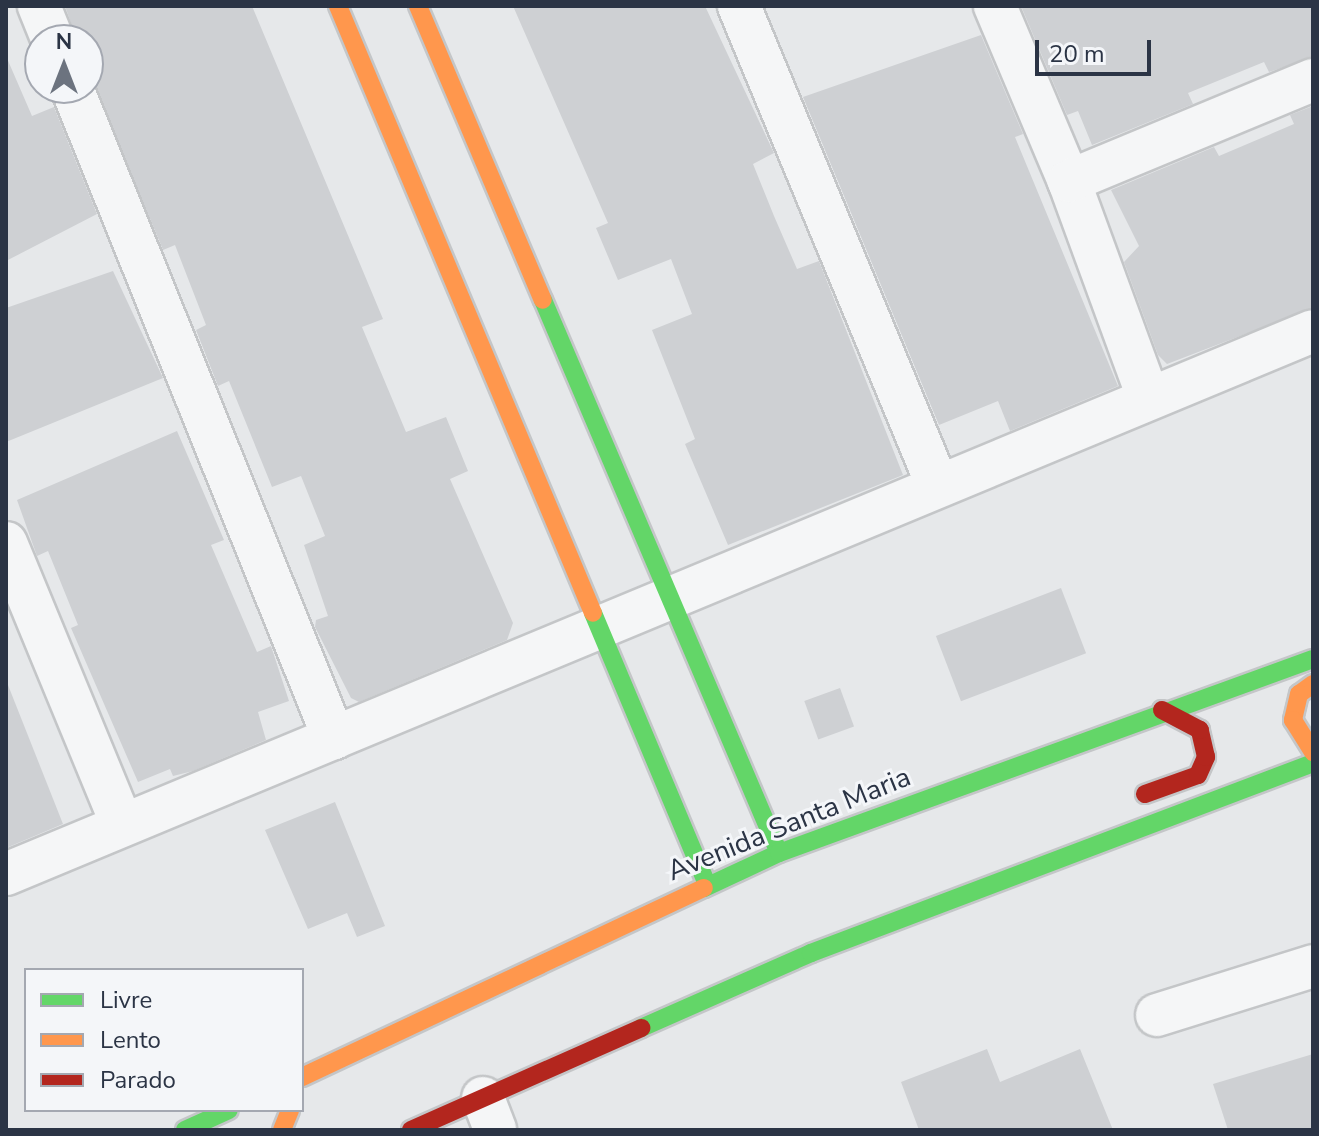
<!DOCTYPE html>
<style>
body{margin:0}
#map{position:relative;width:1319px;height:1136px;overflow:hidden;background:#e6e8ea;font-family:"Nunito Sans",sans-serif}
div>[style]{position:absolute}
.building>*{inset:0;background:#ced0d3;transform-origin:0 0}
.roads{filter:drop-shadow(2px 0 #c4c6c8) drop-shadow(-2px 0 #c4c6c8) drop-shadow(0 2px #c4c6c8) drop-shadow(0 -2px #c4c6c8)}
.street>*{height:42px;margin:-21px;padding:0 21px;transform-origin:21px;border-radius:21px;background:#f5f6f7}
.fast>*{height:18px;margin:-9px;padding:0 9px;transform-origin:9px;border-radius:9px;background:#63d668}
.slow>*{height:18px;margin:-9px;padding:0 9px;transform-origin:9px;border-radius:9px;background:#ff974d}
.jam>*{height:18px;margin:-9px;padding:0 9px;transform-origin:9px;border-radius:9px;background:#b3261e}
span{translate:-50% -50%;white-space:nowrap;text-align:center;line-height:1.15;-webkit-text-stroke:6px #f4f6f9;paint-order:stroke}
.street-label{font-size:28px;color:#2b3445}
.frame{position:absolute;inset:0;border:8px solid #2b3445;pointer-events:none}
.legend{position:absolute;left:24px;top:968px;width:280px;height:144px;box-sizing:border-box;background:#f4f6f9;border:2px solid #a4a8b1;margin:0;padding:10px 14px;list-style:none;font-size:24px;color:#2b3445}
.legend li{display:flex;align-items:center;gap:16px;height:40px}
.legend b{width:40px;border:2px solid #a4a8b1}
.north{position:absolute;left:24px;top:24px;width:80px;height:80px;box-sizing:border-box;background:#f4f6f9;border:2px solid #a4a8b1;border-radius:50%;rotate:0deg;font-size:22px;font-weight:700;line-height:32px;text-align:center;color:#2b3445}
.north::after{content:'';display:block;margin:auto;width:28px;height:36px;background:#6c737f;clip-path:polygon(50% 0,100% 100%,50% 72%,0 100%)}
.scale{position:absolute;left:1035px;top:40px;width:116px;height:36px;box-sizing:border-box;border:4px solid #2b3445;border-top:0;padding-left:10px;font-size:24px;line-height:28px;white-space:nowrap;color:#2b3445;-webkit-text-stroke:6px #f4f6f9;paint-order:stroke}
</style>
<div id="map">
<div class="building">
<i style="clip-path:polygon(65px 6px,252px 6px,383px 319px,362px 327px,406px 432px,446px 417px,468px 471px,450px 479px,513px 623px,507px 640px,359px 702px,351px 698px,315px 627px,316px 620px,328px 616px,304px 545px,325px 536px,301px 476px,272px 487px,229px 381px,218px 386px,196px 330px,206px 325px,175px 245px,163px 250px,88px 71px,88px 40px,77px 40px)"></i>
<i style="clip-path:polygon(513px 6px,705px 6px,774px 153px,753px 164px,774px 216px,797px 269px,819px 261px,903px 475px,728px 545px,685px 444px,695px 439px,652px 330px,692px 314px,671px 259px,618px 280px,596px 228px,608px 223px)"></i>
<i style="clip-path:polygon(1021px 6px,1313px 6px,1313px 57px,1269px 72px,1264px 62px,1188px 93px,1193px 104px,1092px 145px,1078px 111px,1067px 115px)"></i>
<i style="clip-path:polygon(981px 35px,1023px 134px,1015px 137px,1118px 386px,1010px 431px,998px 401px,939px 425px,803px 97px)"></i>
<i style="clip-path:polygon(6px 56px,32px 116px,54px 107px,97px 214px,6px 261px)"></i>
<i style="clip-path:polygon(1313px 106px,1313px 308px,1167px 364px,1158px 355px,1124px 262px,1139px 246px,1111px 190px,1214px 147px,1219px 156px,1294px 124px,1290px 115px)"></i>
<i style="clip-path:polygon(113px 271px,163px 378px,6px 442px,6px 308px)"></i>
<i style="clip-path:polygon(177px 431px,224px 540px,211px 545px,257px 652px,271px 646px,289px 701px,258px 712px,266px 740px,193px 771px,173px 776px,170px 769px,138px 782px,71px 628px,78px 625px,48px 551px,37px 556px,17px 500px)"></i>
<i style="left:1061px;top:588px;width:70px;height:134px;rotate:69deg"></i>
<i style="clip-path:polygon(6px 680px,63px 824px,6px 848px)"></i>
<i style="left:840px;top:688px;width:41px;height:38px;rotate:70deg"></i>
<i style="clip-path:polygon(335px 802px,385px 926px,357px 937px,347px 913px,308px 929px,265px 830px)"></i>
<i style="clip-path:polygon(987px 1049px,1000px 1082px,1080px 1049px,1113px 1130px,919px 1130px,901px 1082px)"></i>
<i style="clip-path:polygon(1313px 1054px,1313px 1130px,1228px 1130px,1213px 1084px)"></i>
</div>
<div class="roads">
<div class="street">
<i style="left:39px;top:6px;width:37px;rotate:68deg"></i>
<i style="left:739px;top:6px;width:517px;rotate:67.5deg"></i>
<i style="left:995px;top:6px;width:190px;rotate:67.1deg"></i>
<i style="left:1069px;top:181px;width:230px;rotate:69.9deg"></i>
<i style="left:72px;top:88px;width:701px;rotate:68.05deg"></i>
<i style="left:1069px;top:181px;width:264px;rotate:-22.5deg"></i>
<i style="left:6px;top:543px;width:305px;rotate:67.6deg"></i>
<i style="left:6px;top:874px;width:1415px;rotate:-22.56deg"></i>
<i style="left:1157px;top:1015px;width:164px;rotate:-17.4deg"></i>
<i style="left:483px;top:1098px;width:34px;rotate:69deg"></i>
</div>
<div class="fast">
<i style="left:543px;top:300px;width:601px;rotate:66.89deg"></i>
<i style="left:593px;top:613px;width:294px;rotate:67.2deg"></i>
<i style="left:704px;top:888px;width:83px;rotate:-25deg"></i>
<i style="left:779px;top:853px;width:568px;rotate:-19.97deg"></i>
<i style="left:641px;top:1028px;width:186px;rotate:-23.8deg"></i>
<i style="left:811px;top:953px;width:537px;rotate:-20.73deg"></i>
<i style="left:185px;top:1130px;width:48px;rotate:-24.4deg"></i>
</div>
<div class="slow">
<i style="left:338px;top:6px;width:658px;rotate:67.21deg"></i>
<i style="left:418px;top:6px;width:319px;rotate:67deg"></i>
<i style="left:1313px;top:684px;width:17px;rotate:144deg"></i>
<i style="left:1299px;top:694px;width:27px;rotate:103deg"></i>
<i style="left:1293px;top:720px;width:38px;rotate:58deg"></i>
<i style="left:302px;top:1077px;width:444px;rotate:-25.2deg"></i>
<i style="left:282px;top:1130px;width:22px;rotate:-68deg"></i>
</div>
<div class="jam">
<i style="left:1145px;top:794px;width:56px;rotate:-19.7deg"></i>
<i style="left:1198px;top:775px;width:20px;rotate:-66deg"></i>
<i style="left:1206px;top:757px;width:28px;rotate:-103deg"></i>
<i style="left:1200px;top:730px;width:43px;rotate:-152.2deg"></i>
<i style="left:411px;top:1130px;width:252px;rotate:-23.9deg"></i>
</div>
</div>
<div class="street-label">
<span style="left:789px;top:824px;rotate:-22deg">Avenida Santa Maria</span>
</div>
<div class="frame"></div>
<ul class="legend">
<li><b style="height:10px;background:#63d668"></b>Livre</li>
<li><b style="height:10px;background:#ff974d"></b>Lento</li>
<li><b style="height:10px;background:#b3261e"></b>Parado</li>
</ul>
<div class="north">N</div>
<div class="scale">20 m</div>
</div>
